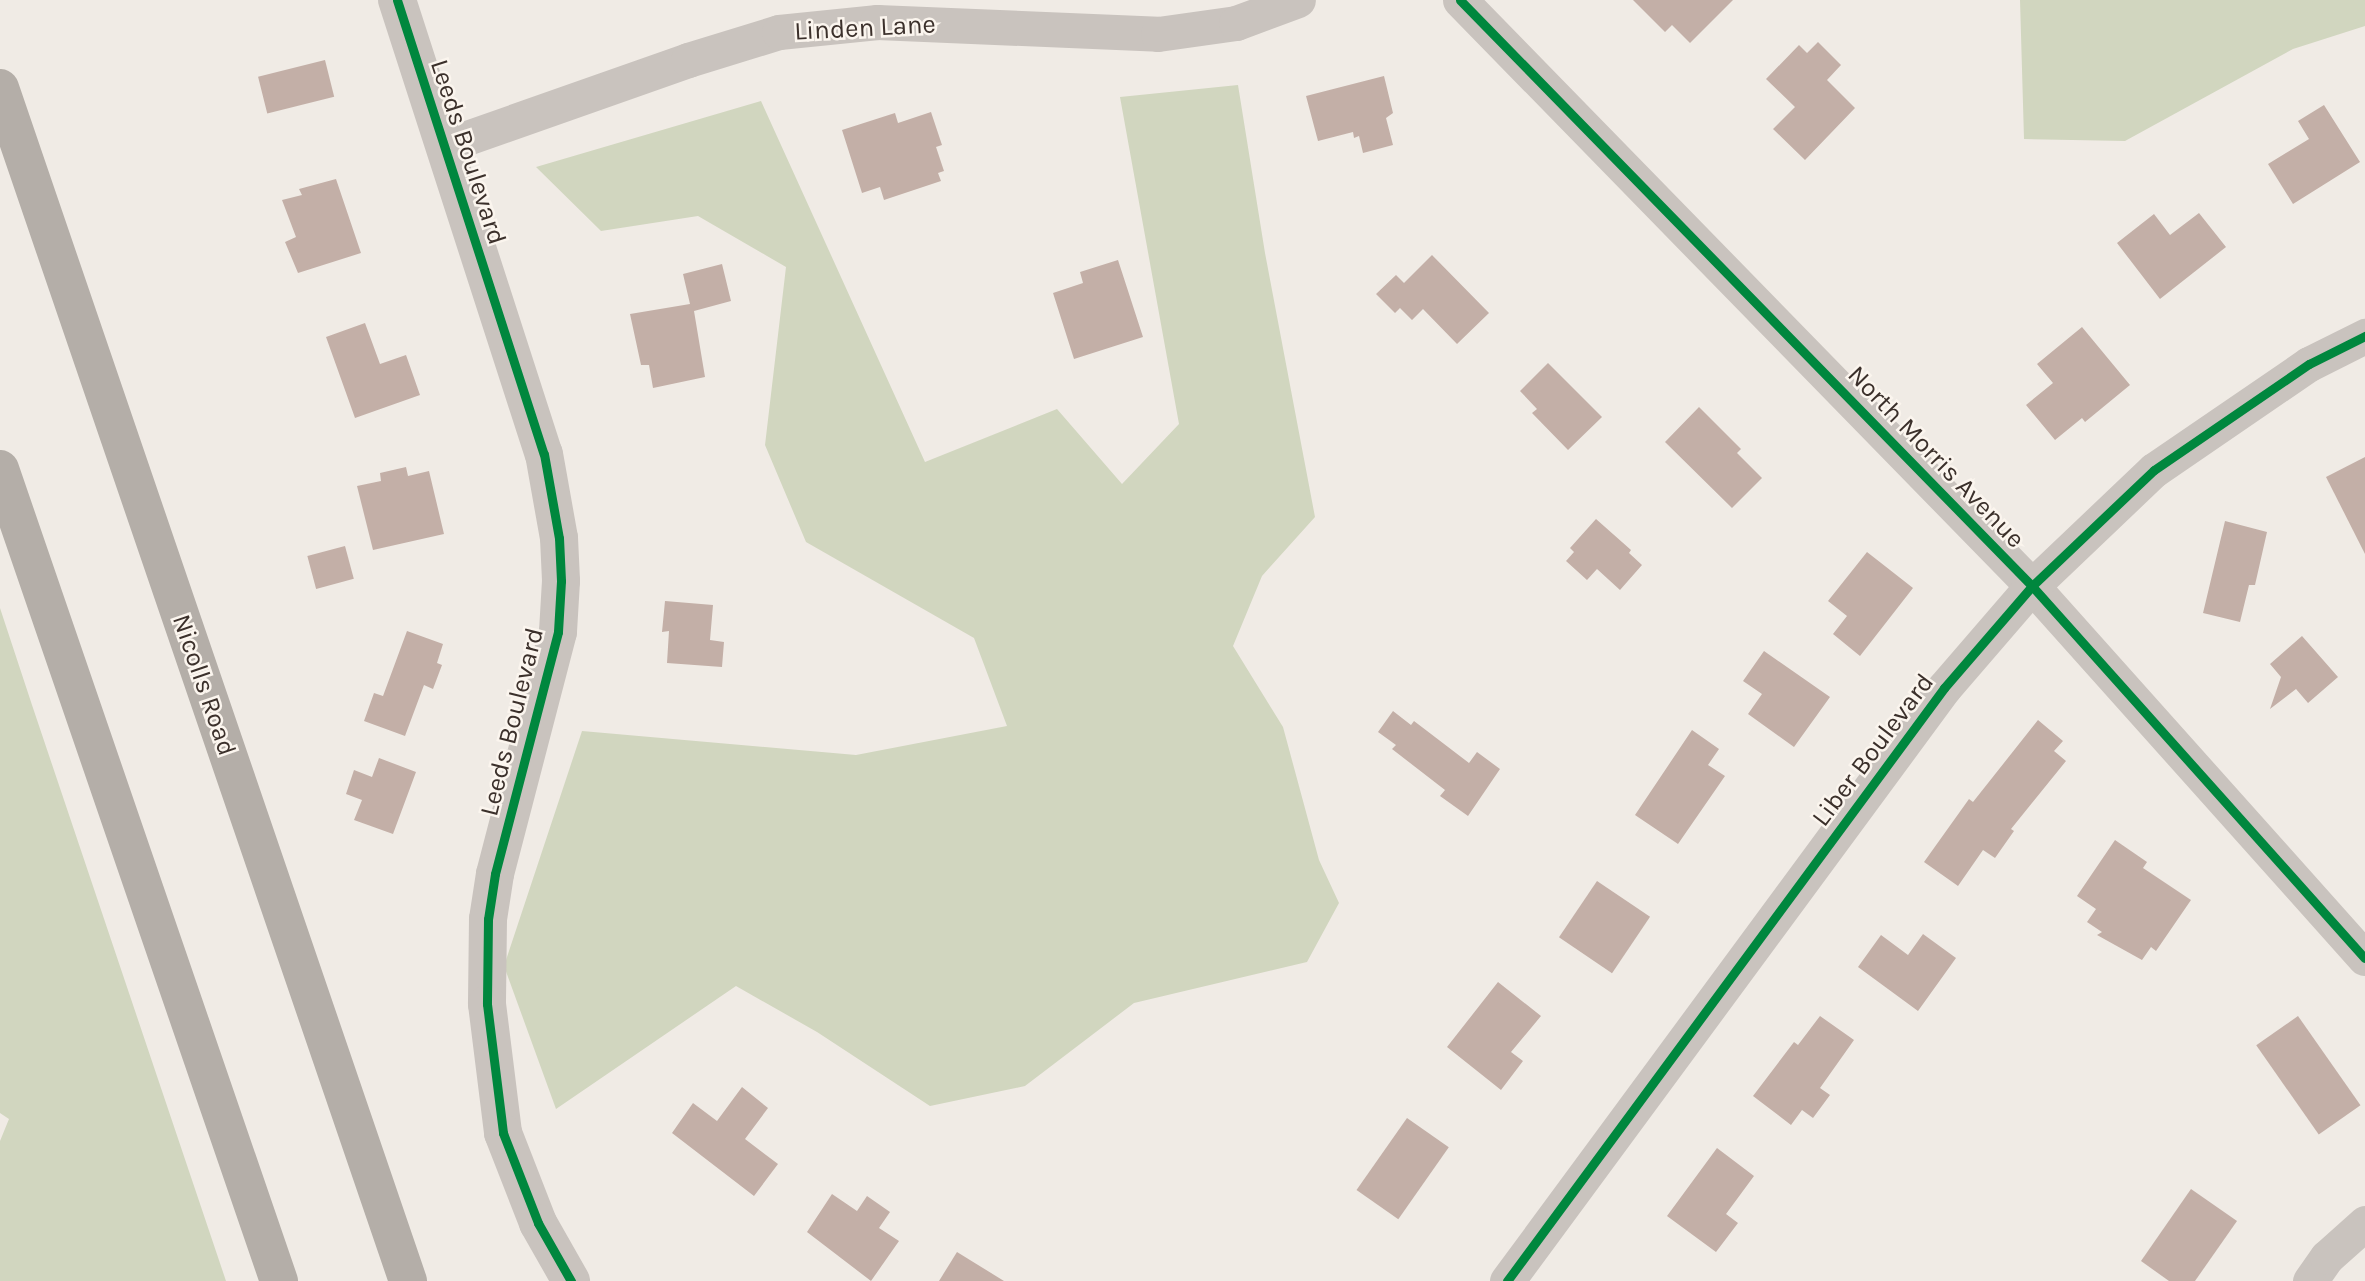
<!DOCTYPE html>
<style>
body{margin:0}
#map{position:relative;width:2365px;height:1281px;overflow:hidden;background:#f0ebe5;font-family:Karla,sans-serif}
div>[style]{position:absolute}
.green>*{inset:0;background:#d1d6bf}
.building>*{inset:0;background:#c3afa7;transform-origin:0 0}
.minor>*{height:35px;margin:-17.5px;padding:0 17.5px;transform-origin:17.5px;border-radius:17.5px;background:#c9c3be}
.tertiary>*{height:38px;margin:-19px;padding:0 19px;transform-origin:19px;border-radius:19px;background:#c9c3be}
.trunk>*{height:38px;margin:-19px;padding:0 19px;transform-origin:19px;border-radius:19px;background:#b4aea8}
.cycleway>*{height:9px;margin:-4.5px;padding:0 4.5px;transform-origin:4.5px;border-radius:4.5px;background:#00873e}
span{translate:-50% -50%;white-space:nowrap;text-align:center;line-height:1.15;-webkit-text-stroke:5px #fbf5ee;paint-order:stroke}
.street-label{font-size:26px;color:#3b302b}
</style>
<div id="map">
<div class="green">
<i style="clip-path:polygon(2020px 0,2365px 0,2365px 26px,2293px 49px,2125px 141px,2024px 139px)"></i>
<i style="clip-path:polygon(1238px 85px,1265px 253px,1315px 517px,1262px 576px,1233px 646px,1283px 727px,1319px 860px,1339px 903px,1307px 962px,1134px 1003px,1025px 1086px,930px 1106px,817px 1032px,736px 986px,556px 1109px,504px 966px,582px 731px,856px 755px,1007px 726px,974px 638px,806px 542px,765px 445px,786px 267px,698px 216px,601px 231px,536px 167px,761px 101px,925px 462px,1057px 409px,1122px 484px,1179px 424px,1120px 97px)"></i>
<i style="clip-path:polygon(0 608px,32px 705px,226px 1281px,0 1281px,0 1141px,9px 1119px,0 1113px)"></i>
</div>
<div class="building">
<i style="clip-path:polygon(1633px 0,1733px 0,1690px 43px,1672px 25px,1665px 32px)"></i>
<i style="clip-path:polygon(1818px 42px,1841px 65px,1827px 80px,1855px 108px,1805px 160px,1773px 129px,1795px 107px,1766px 79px,1799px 45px,1807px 53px)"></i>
<i style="left:325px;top:60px;width:38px;height:69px;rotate:76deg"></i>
<i style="clip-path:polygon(1384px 76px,1393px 113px,1386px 118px,1393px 145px,1363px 153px,1359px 136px,1354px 138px,1353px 132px,1318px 141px,1306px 96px)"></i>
<i style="clip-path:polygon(2324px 105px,2360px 162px,2293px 204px,2268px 164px,2309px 139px,2298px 121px)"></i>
<i style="clip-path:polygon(931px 112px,942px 145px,936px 147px,944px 171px,938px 173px,941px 181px,884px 200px,880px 187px,862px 193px,842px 130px,895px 113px,898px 123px)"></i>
<i style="clip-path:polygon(336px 179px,361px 253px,298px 273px,285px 242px,296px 237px,282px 200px,302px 195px,299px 189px)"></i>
<i style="clip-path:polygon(2199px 213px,2226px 247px,2160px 299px,2117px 243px,2154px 214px,2170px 235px)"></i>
<i style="clip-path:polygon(1432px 255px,1489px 313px,1457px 344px,1423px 309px,1412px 320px,1400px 308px,1395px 313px,1376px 294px,1396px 275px,1404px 283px)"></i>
<i style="clip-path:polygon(1118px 260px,1143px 337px,1074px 359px,1053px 293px,1083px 283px,1080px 272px)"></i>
<i style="clip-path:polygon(722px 264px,731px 301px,694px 311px,705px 377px,653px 388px,649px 365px,641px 365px,630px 314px,690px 304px,683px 274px)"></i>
<i style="clip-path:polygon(365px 323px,380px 364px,406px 355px,420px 395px,355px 418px,326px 337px)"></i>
<i style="clip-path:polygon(2082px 327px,2130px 385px,2085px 422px,2082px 418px,2055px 440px,2026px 405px,2053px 383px,2037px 364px)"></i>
<i style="clip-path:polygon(1548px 363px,1602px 417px,1568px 450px,1532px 413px,1537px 409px,1520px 391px)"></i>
<i style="clip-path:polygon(1699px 407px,1741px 449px,1737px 453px,1762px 478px,1732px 508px,1665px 442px)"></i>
<i style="clip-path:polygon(2365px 457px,2365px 554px,2326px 477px)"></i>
<i style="clip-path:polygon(406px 467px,408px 476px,429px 471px,444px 534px,373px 550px,357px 486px,381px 481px,380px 473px)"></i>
<i style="clip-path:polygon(1596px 519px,1631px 550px,1629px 553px,1642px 565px,1620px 590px,1597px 569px,1587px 580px,1566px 561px,1574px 552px,1570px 548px)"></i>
<i style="clip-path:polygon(2225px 521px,2267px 532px,2255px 585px,2249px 585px,2240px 622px,2203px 613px)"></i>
<i style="left:345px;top:546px;width:34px;height:39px;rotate:75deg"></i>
<i style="clip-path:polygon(1867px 552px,1913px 588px,1860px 656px,1833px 634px,1847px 616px,1828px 601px)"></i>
<i style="clip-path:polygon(665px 601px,713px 605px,710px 640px,724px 642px,722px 667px,667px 663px,669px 631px,662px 632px)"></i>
<i style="clip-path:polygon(407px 631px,443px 644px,437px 663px,442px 665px,433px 689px,424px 685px,405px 736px,364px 721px,374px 693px,383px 696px)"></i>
<i style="clip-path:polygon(2302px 636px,2338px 677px,2308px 703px,2296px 689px,2270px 709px,2281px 677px,2270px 664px)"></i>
<i style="clip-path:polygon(1764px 651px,1830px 697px,1794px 747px,1748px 714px,1762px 694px,1743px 681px)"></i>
<i style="clip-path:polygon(1393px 711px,1411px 725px,1414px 721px,1469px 763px,1477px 752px,1500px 769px,1468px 816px,1440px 796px,1445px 790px,1392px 749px,1396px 745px,1378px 732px)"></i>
<i style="clip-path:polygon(2038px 720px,2063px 741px,2054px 751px,2066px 761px,2011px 829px,2014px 831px,1995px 858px,1983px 850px,1958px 886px,1924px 862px,1969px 799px,1973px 802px)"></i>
<i style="clip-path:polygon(1692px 730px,1719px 749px,1708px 765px,1725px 776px,1678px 844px,1635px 815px)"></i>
<i style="clip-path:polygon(379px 758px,416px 772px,393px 834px,354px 820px,362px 800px,346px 794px,354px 770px,372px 777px)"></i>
<i style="clip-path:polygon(2115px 840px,2147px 862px,2143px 868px,2191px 900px,2156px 951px,2151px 947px,2142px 960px,2097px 935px,2102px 932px,2087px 922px,2096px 909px,2077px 896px)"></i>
<i style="left:1597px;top:881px;width:64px;height:68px;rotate:34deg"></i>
<i style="clip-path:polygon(1923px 934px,1956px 958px,1918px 1011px,1858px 967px,1881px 935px,1908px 955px)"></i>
<i style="clip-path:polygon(1498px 982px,1541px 1016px,1511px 1052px,1523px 1061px,1501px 1090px,1447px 1047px)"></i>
<i style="clip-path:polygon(1820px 1016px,1854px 1040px,1820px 1088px,1830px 1095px,1813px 1118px,1802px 1110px,1791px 1125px,1753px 1096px,1794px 1042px,1798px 1045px)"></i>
<i style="left:2298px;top:1016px;width:109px;height:51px;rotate:55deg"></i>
<i style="clip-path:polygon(742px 1087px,768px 1108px,745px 1139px,778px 1164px,754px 1196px,672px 1133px,693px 1103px,717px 1121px)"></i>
<i style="left:1407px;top:1118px;width:51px;height:88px;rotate:35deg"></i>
<i style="clip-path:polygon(1717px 1148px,1754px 1176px,1726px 1214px,1738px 1223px,1716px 1252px,1667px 1216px)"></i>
<i style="clip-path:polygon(2191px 1189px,2237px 1221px,2195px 1281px,2169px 1281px,2141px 1261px)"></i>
<i style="clip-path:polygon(832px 1194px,857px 1211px,867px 1196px,890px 1212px,879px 1228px,899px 1241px,871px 1281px,807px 1232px)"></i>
<i style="clip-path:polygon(957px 1252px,1004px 1281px,939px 1281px)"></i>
</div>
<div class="minor">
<i style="left:1460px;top:0;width:819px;rotate:45.69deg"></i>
<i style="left:2032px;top:586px;width:499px;rotate:48.2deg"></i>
<i style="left:444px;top:146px;width:259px;rotate:-19.4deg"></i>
<i style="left:688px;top:60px;width:95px;rotate:-17.1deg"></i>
<i style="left:779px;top:32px;width:99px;rotate:-5.8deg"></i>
<i style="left:877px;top:22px;width:281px;rotate:2.4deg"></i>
<i style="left:1158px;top:34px;width:79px;rotate:-8deg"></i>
<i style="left:1236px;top:23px;width:66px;rotate:-20.4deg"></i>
<i style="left:1507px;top:1281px;width:737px;rotate:-53.61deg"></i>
<i style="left:1944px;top:688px;width:135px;rotate:-49.2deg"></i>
<i style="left:2032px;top:586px;width:168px;rotate:-43.6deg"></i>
<i style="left:2154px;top:470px;width:188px;rotate:-34.4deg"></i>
<i style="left:2309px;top:364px;width:63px;rotate:-26.6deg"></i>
<i style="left:2310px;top:1281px;width:29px;rotate:-55deg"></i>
<i style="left:2327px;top:1257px;width:51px;rotate:-41.8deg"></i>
</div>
<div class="tertiary">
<i style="left:397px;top:0;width:477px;rotate:72.1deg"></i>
<i style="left:544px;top:454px;width:85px;rotate:79.9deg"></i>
<i style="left:559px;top:538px;width:43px;rotate:87.3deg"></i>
<i style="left:561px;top:581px;width:51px;rotate:93.4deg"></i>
<i style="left:558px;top:632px;width:250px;rotate:104.6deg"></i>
<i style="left:495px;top:874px;width:46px;rotate:98.8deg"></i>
<i style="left:488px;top:919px;width:85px;rotate:90.7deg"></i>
<i style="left:487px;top:1004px;width:130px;rotate:82.9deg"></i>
<i style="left:503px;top:1133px;width:97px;rotate:68.7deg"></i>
<i style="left:538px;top:1223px;width:67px;rotate:60.4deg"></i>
</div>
<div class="trunk">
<i style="left:0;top:88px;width:1261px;rotate:71.12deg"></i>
<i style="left:0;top:469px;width:859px;rotate:71.04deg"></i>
</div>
<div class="cycleway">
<i style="left:397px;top:0;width:477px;rotate:72.1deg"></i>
<i style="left:544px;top:454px;width:85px;rotate:79.9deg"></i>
<i style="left:559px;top:538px;width:43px;rotate:87.3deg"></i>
<i style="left:561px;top:581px;width:51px;rotate:93.4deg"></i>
<i style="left:558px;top:632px;width:250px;rotate:104.6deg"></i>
<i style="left:495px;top:874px;width:46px;rotate:98.8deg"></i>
<i style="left:488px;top:919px;width:85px;rotate:90.7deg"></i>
<i style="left:487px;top:1004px;width:130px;rotate:82.9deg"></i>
<i style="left:503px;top:1133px;width:97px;rotate:68.7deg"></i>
<i style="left:538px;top:1223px;width:67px;rotate:60.4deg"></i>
<i style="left:1460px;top:0;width:819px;rotate:45.69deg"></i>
<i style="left:2032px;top:586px;width:499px;rotate:48.2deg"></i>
<i style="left:1507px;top:1281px;width:737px;rotate:-53.61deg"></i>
<i style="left:1944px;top:688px;width:135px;rotate:-49.2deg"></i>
<i style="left:2032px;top:586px;width:168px;rotate:-43.6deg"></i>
<i style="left:2154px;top:470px;width:188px;rotate:-34.4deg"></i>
<i style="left:2309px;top:364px;width:63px;rotate:-26.6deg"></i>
</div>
<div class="street-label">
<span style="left:865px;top:28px;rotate:-3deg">Linden Lane</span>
<span style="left:468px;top:152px;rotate:72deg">Leeds Boulevard</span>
<span style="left:1936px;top:457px;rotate:46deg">North Morris Avenue</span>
<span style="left:204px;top:685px;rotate:71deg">Nicolls Road</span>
<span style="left:512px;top:722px;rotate:-76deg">Leeds Boulevard</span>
<span style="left:1873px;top:750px;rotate:-53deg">Liber Boulevard</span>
</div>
</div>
